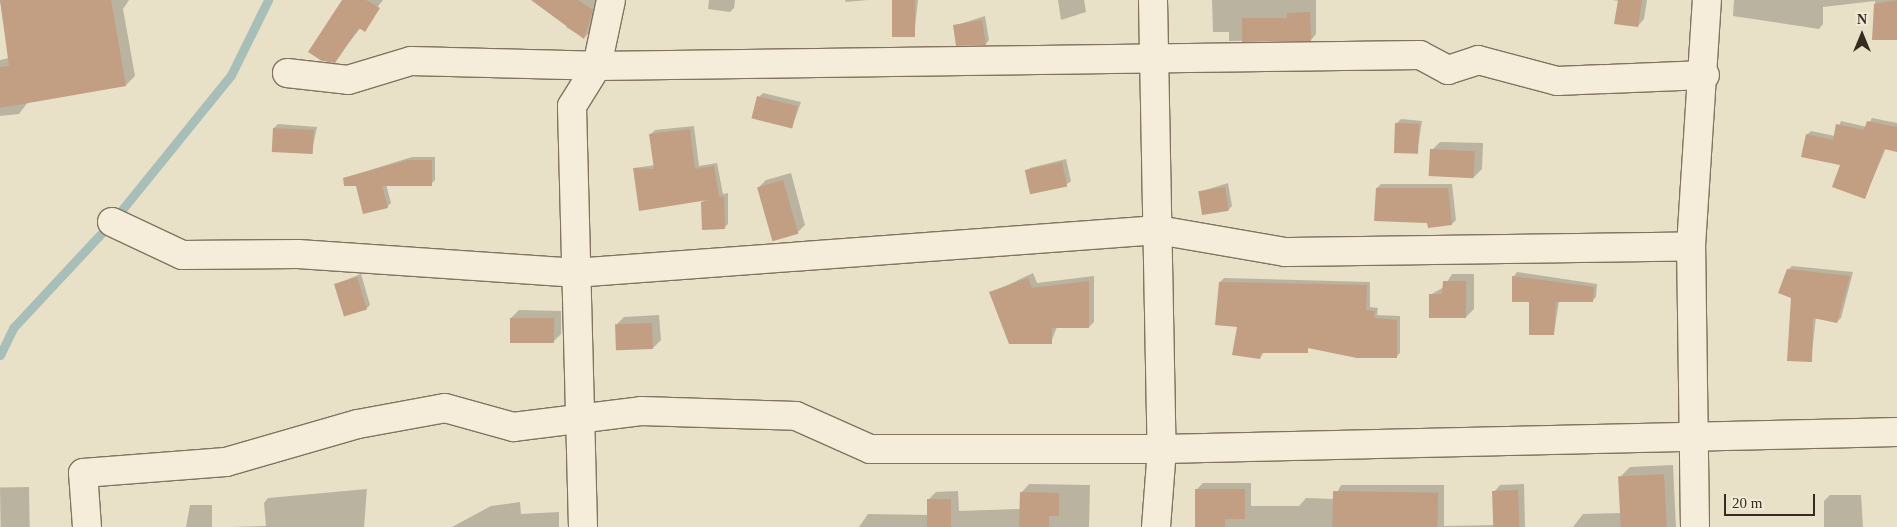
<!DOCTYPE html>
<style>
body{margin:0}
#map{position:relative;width:1897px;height:527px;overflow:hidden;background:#e9e0c8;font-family:"Times New Roman",serif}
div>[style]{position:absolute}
.shadow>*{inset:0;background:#0003;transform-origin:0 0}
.stream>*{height:9px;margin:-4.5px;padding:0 4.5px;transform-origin:4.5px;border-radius:4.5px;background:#a8beb8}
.building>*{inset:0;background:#c29e83;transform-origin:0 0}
.roads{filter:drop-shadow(1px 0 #83735f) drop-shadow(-1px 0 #83735f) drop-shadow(0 1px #83735f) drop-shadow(0 -1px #83735f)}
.street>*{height:28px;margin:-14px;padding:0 14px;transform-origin:14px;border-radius:14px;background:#f5edda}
span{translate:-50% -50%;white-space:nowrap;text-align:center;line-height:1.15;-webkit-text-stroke:4px #f1ead7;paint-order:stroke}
.north{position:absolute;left:1837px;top:10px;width:50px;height:50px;-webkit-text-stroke:4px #f1ead7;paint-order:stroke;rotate:0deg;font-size:14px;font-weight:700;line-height:20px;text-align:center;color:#352b21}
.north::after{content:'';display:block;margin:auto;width:18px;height:22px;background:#352b21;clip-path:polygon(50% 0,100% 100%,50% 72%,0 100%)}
.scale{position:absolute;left:1724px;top:494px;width:91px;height:22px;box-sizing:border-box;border:2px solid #352b21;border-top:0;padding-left:6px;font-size:15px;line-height:18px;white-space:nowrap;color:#352b21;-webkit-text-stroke:4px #f1ead7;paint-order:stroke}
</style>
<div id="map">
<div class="shadow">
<i style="clip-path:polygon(0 0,129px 0,123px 9px,135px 76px,126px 85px,28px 102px,19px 114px,0 116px,0 60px,9px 58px)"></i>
<i style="clip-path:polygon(344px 0,383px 0,334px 61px)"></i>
<i style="clip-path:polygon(541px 0,598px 0,592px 30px,584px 38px,566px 27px,569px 22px)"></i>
<i style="clip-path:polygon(709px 0,735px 0,734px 8px,730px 12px,708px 9px)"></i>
<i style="clip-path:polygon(845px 0,868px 0,846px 2px)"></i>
<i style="clip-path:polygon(893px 0,918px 0,914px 36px)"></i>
<i style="clip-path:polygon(1058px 0,1084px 0,1086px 12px,1061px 20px)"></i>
<i style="clip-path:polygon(1212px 0,1316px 0,1316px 34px,1311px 40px,1229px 41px,1229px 32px,1213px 32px)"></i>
<i style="clip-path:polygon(1612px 0,1647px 0,1644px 19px,1638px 26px,1619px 1px)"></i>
<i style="clip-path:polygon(1734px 0,1897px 0,1897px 39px,1874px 39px,1875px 1px,1823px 7px,1823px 24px,1819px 29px,1733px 16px)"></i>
<i style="clip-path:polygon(985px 16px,989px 40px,986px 44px,954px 26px)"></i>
<i style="clip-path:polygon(763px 93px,801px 102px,792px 127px,759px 97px)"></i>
<i style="clip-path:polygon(1872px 118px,1897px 123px,1897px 151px,1886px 148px,1865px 197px,1842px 164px,1807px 135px,1811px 131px,1835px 136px,1841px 121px,1867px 127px)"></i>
<i style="clip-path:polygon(1401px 119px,1422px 121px,1417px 154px,1397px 123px)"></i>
<i style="clip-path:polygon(278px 124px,317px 127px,312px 150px,308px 154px,274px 128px)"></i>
<i style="clip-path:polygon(694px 126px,699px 166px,717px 163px,723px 194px,728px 193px,728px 224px,724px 228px,702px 203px,706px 199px,634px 168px,655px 165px,651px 134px,655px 130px)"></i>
<i style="clip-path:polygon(1440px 142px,1483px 143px,1482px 169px,1474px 177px,1432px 150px)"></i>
<i style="clip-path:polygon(412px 157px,435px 157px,435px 180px,431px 184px,386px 184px,391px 203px,387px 207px,344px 178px)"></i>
<i style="clip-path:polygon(1066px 159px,1071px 181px,1067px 184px,1031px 193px,1027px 172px,1030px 168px)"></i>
<i style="clip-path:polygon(791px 173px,805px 225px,797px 233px,758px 188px,766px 180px)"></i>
<i style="clip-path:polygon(1228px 183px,1232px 206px,1228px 210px,1199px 192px)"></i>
<i style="clip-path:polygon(1381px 184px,1452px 184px,1456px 220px,1452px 224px,1429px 221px,1377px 188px)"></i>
<i style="clip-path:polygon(1792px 266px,1853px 272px,1841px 318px,1837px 322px,1816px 317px,1811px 361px,1792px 297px,1788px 270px)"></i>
<i style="clip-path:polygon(1517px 272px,1597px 284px,1596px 297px,1592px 301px,1559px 301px,1554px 333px,1514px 276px)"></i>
<i style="clip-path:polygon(1033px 273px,1037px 283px,1094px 276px,1094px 322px,1089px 327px,1057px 327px,1051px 342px,991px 293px)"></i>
<i style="clip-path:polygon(361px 274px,370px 305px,366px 309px,336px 284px)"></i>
<i style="clip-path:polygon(1452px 274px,1474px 274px,1474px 309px,1466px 317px,1430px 295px,1444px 287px)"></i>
<i style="clip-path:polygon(1224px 278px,1370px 282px,1370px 307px,1378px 308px,1377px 315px,1400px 316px,1400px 353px,1396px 357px,1311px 348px,1264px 352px,1260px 358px,1238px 326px,1220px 282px)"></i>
<i style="clip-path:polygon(519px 310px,561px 311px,561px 334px,553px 342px,511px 318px)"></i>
<i style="clip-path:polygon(659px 315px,661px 340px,653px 348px,616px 325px,624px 317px)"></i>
<i style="clip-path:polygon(1673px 465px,1676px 527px,1573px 527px,1583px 514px,1621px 513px,1620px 477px,1630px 467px)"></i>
<i style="clip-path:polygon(1203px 483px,1251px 483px,1251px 506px,1299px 506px,1306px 498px,1334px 499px,1341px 485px,1444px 485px,1444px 526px,1495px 525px,1494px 492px,1500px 485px,1524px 484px,1525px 527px,1196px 527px,1196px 490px)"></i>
<i style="clip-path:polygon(1029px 484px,1090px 485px,1089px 527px,859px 527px,868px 514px,928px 515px,928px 500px,936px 492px,958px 491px,959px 511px,1021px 509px,1021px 493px)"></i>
<i style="left:29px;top:487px;width:40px;height:29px;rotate:89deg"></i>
<i style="clip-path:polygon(367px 489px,364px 527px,230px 527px,266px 526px,264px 503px,268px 498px)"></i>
<i style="clip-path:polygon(1830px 495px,1861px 495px,1863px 527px,1824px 527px,1824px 501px)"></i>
<i style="clip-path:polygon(520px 502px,521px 514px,559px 512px,559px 527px,452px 527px,491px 506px)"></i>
<i style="clip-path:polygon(190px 505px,212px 505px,212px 527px,186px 527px)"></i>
</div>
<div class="stream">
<i style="left:0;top:355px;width:30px;rotate:-64deg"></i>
<i style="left:13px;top:328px;width:145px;rotate:-47deg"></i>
<i style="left:112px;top:222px;width:189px;rotate:-51deg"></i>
<i style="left:231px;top:75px;width:84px;rotate:-63.7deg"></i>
</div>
<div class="building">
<i style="clip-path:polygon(0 0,111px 0,126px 86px,0 108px,0 67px,9px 66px)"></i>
<i style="clip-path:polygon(342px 0,366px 0,380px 8px,365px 32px,359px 28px,335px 63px,322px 61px,308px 52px)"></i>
<i style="clip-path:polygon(531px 0,578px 0,593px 10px,584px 39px)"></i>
<i style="left:892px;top:0;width:23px;height:37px"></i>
<i style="clip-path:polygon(1618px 0,1642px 0,1638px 27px,1614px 24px)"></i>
<i style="clip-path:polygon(1897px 0,1897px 40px,1872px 40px,1874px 4px)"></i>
<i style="clip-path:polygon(1310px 12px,1311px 41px,1242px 42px,1242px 18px,1287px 18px,1287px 13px)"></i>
<i style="clip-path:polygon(982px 20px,986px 45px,956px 46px,953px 25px)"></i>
<i style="left:757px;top:96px;width:42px;height:23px;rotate:14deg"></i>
<i style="clip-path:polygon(1867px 121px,1897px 127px,1897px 152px,1884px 149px,1865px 199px,1832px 187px,1840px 165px,1801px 157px,1806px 134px,1833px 140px,1836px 124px,1864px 130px)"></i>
<i style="left:1395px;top:123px;width:24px;height:30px;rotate:2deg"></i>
<i style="left:273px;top:128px;width:41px;height:24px;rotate:3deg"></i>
<i style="clip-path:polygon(690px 129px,695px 169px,714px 166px,719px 197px,724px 196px,725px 229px,702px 230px,701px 202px,714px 199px,639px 211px,633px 168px,654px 169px,649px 134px)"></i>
<i style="left:1430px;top:149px;width:45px;height:27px;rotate:3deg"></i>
<i style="clip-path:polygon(408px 160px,432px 160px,432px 186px,382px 186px,388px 208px,363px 214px,356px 186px,344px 186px,343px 178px)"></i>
<i style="left:1062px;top:162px;width:25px;height:38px;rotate:78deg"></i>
<i style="left:783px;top:180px;width:56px;height:27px;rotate:74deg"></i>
<i style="left:1225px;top:187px;width:24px;height:27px;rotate:81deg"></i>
<i style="clip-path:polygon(1376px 188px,1448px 188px,1452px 225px,1428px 228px,1427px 223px,1374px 221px)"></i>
<i style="clip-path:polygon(1787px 269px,1850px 276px,1837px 323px,1813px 318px,1812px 362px,1787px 361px,1791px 298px,1778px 293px)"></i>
<i style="clip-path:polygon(1512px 276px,1594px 287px,1593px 302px,1556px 302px,1554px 335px,1529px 335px,1529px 302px,1512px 302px)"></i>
<i style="left:357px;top:277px;width:34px;height:24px;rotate:73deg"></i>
<i style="clip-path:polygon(1028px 278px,1032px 288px,1089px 281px,1089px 328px,1052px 328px,1052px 344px,1009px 344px,989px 292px)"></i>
<i style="clip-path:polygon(1443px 281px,1466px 281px,1466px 318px,1429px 318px,1429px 294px,1442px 294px)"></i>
<i style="clip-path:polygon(1219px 282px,1367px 285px,1366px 310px,1375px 311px,1374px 318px,1397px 320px,1397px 358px,1357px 358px,1308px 348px,1308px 353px,1261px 353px,1260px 359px,1232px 355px,1237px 327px,1215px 325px)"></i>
<i style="left:510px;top:318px;width:44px;height:25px"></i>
<i style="left:652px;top:323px;width:26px;height:37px;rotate:88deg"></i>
<i style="left:1664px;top:474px;width:53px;height:46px;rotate:87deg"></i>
<i style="clip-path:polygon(1195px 489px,1245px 489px,1245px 519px,1225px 519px,1225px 527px,1195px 527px)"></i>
<i style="left:1518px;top:490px;width:37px;height:26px;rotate:88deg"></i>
<i style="left:1333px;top:491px;width:105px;height:36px;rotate:1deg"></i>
<i style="clip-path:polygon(1020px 492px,1059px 493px,1059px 516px,1049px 516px,1049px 527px,1019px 527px)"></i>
<i style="left:951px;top:499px;width:28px;height:24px;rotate:90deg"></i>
</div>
<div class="roads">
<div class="street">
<i style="left:1153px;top:0;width:449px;rotate:88.9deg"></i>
<i style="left:1162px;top:449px;width:78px;rotate:94.4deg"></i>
<i style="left:287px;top:73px;width:61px;rotate:6.5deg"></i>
<i style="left:348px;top:80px;width:66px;rotate:-16.8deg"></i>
<i style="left:411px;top:61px;width:186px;rotate:1.5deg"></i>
<i style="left:597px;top:66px;width:823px;rotate:-0.77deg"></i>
<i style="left:1420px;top:55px;width:32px;rotate:28deg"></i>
<i style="left:1448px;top:70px;width:32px;rotate:-18deg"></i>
<i style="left:1478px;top:60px;width:82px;rotate:14.9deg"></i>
<i style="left:1557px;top:81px;width:148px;rotate:-2.3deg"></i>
<i style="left:112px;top:222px;width:77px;rotate:25.2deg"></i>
<i style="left:182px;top:255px;width:116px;rotate:-0.5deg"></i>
<i style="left:298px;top:254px;width:277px;rotate:3.9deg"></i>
<i style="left:574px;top:273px;width:586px;rotate:-4.21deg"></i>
<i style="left:1158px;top:230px;width:129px;rotate:9.8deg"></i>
<i style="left:1285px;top:252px;width:406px;rotate:-0.8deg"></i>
<i style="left:87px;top:527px;width:54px;rotate:-94.2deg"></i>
<i style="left:83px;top:473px;width:143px;rotate:-4.4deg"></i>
<i style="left:226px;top:462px;width:137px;rotate:-16.1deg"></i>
<i style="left:358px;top:424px;width:88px;rotate:-10.4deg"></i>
<i style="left:445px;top:408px;width:71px;rotate:15.6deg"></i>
<i style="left:513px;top:427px;width:129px;rotate:-7.1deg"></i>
<i style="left:641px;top:411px;width:155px;rotate:1.8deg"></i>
<i style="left:796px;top:416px;width:81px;rotate:24deg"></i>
<i style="left:870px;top:449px;width:292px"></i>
<i style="left:1162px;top:449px;width:735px;rotate:-1.32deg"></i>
<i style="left:583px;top:527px;width:421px;rotate:-91.5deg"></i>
<i style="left:572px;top:106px;width:47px;rotate:-58deg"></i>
<i style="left:597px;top:66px;width:67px;rotate:-78deg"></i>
<i style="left:1695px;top:527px;width:281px;rotate:-90.8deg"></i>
<i style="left:1691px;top:246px;width:247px;rotate:-86.3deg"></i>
</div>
</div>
<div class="north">N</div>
<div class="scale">20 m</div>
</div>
